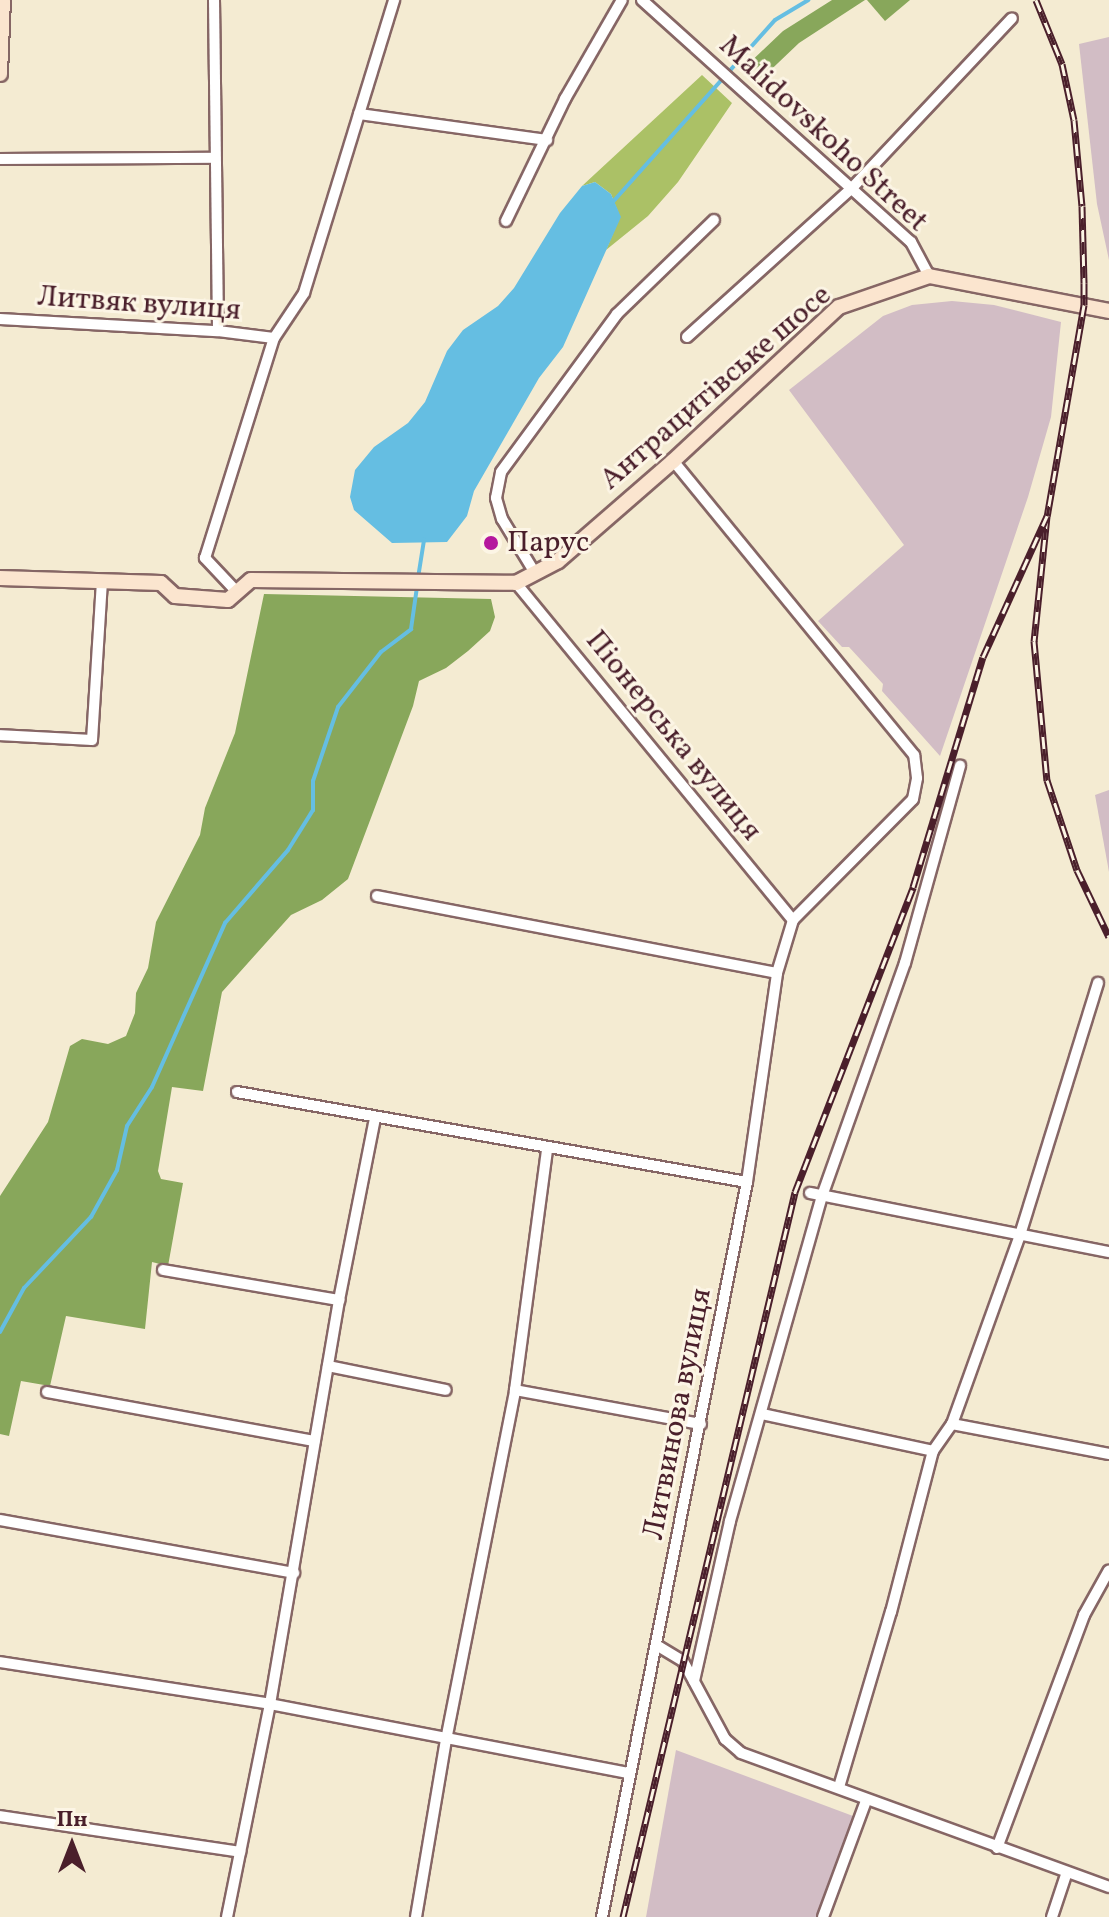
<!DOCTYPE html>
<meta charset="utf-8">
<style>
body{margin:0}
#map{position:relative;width:1109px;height:1917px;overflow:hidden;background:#f4ebd2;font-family:Vollkorn,serif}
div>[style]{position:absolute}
.industrial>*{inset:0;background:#d2bdc5}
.green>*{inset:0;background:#abc166}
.forest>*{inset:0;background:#88a75b}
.water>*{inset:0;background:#65bee2}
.stream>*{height:4px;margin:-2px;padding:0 2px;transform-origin:2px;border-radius:2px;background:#65bee2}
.roads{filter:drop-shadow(2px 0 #866665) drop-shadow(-2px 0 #866665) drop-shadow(0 2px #866665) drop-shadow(0 -2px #866665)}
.street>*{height:10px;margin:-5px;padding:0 5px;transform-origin:5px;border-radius:5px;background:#fff}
.secondary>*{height:14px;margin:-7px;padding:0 7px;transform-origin:7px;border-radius:7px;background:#fbe5cf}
.rail>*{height:7px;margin-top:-3.5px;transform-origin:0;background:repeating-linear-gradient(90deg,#fcf5e5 0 12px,#4a1f2b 0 24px);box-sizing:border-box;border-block:2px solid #4a1f2b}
.dots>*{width:22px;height:22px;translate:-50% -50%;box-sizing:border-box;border:4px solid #fcf5e5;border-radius:50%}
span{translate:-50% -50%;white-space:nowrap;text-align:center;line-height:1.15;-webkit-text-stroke:6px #fcf5e5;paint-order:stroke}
.street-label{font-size:30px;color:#4a1f2b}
.poi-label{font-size:30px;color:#4a1f2b}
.left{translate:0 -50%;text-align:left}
.north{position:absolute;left:32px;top:1805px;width:80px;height:80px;-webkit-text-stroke:6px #fcf5e5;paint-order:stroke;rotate:0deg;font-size:22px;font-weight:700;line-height:32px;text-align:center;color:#4a1f2b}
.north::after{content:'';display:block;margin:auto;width:28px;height:36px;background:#4a1f2b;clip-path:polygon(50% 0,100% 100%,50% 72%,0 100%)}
</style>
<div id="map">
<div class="industrial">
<i style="clip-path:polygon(1109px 37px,1109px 260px,1097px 204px,1079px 44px)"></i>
<i style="clip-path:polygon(952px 301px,994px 305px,1061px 322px,1051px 417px,1028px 497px,940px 756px,882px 691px,883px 684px,849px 647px,842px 647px,818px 621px,904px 545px,789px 390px,883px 316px,912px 305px)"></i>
<i style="clip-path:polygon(1109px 790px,1109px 872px,1095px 795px)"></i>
<i style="clip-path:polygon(676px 1750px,853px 1816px,818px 1917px,646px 1917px)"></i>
</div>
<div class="green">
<i style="clip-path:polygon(702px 75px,732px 103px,678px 182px,648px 216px,606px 250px,620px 217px,611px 194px,595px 182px,582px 186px)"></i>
</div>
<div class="forest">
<i style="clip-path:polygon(832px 0,865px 0,799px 43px,759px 81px,743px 69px,783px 31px)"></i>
<i style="clip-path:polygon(867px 0,910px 0,885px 21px)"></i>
<i style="clip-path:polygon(264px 594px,491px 599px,495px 617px,490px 631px,468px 651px,446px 668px,419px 681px,413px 706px,348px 879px,322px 900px,291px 915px,222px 992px,203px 1091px,172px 1087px,158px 1171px,161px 1179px,183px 1183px,168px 1266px,152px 1262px,145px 1329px,66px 1316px,50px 1386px,21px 1381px,9px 1436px,0 1434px,0 1196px,48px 1122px,70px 1046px,82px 1039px,108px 1044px,126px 1036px,135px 1013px,136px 993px,148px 968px,156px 922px,200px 835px,205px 808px,235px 733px)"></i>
</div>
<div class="water">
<i style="clip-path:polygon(595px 182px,611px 194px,621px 217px,563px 347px,539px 378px,474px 491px,467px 516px,447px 542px,392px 543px,354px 510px,350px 497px,355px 470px,374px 447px,408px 423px,425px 402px,447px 351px,463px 330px,498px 306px,514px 288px,560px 213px,582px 186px)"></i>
</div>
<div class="stream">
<i style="left:611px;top:204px;width:246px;rotate:-48.3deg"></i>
<i style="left:775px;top:20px;width:39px;rotate:-31deg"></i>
<i style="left:418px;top:578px;width:39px;rotate:-81deg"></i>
<i style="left:0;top:1332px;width:50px;rotate:-61.4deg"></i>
<i style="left:24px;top:1288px;width:98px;rotate:-46.7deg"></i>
<i style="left:91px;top:1217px;width:54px;rotate:-61deg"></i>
<i style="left:117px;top:1170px;width:45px;rotate:-77.2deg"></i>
<i style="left:127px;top:1126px;width:46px;rotate:-57.3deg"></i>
<i style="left:152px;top:1087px;width:180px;rotate:-66deg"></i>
<i style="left:225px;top:923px;width:96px;rotate:-49.2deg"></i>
<i style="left:288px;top:850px;width:47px;rotate:-58deg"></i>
<i style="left:313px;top:810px;width:29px;rotate:-90deg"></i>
<i style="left:313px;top:781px;width:78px;rotate:-71.3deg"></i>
<i style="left:338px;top:707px;width:70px;rotate:-52deg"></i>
<i style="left:381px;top:652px;width:38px;rotate:-37deg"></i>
<i style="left:411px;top:629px;width:42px;rotate:-81.9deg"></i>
</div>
<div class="roads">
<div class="street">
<i style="left:214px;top:0;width:331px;rotate:89.3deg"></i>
<i style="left:642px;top:0;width:362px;rotate:42deg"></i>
<i style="left:911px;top:242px;width:38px;rotate:62deg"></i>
<i style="left:359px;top:114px;width:190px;rotate:7.9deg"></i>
<i style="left:0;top:159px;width:215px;rotate:-0.3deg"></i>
<i style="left:506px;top:221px;width:136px;rotate:-64.2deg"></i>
<i style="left:565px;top:99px;width:114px;rotate:-60.1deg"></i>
<i style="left:0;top:319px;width:218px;rotate:3.2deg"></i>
<i style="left:218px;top:331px;width:56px;rotate:7.1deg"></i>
<i style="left:687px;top:337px;width:222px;rotate:-42.1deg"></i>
<i style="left:852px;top:188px;width:233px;rotate:-46.7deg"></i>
<i style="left:535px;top:573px;width:63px;rotate:-121.4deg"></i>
<i style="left:502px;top:519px;width:22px;rotate:-106deg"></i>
<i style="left:496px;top:498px;width:26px;rotate:-79deg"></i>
<i style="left:501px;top:472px;width:196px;rotate:-53.7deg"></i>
<i style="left:617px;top:314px;width:135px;rotate:-44.1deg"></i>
<i style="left:516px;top:583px;width:436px;rotate:50.6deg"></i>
<i style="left:237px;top:592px;width:47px;rotate:-133.3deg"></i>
<i style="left:205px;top:558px;width:231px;rotate:-72.6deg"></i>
<i style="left:274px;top:338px;width:54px;rotate:-56.3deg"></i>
<i style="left:304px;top:293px;width:307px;rotate:-72.9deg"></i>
<i style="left:0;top:735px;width:92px;rotate:3.1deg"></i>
<i style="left:92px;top:740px;width:160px;rotate:-86.4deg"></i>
<i style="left:377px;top:896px;width:407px;rotate:10.9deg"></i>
<i style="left:237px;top:1092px;width:518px;rotate:10.01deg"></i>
<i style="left:810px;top:1193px;width:305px;rotate:11.2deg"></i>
<i style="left:163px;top:1270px;width:179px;rotate:9.7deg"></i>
<i style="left:328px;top:1366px;width:120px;rotate:11.5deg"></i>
<i style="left:515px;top:1390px;width:189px;rotate:10.4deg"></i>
<i style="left:47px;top:1392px;width:272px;rotate:10.4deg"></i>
<i style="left:762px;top:1414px;width:175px;rotate:12.2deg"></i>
<i style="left:952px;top:1424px;width:160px;rotate:10.8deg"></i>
<i style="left:0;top:1520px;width:299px;rotate:10.2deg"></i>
<i style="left:658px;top:1646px;width:29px;rotate:31deg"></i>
<i style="left:683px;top:1661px;width:89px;rotate:61.7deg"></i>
<i style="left:725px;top:1739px;width:21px;rotate:41deg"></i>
<i style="left:741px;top:1753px;width:392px;rotate:20deg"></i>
<i style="left:0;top:1662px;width:273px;rotate:8.8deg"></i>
<i style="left:270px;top:1704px;width:365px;rotate:10.9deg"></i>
<i style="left:694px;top:1681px;width:164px;rotate:-77.3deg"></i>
<i style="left:730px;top:1521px;width:338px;rotate:-74.2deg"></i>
<i style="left:822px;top:1196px;width:247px;rotate:-70.4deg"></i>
<i style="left:905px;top:963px;width:205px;rotate:-74.4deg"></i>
<i style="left:839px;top:1787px;width:183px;rotate:-73.5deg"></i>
<i style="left:891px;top:1612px;width:166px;rotate:-75.4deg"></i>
<i style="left:933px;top:1451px;width:33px;rotate:-55deg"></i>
<i style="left:952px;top:1424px;width:201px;rotate:-70.2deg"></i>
<i style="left:1020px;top:1235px;width:264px;rotate:-72.8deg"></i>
<i style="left:0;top:1816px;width:243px;rotate:8.5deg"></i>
<i style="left:997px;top:1848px;width:249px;rotate:-69.5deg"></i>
<i style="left:1084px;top:1615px;width:51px;rotate:-60.9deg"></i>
<i style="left:227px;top:1917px;width:217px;rotate:-78.6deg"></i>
<i style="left:270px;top:1704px;width:410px;rotate:-80.3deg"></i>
<i style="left:339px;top:1300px;width:185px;rotate:-78.8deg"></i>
<i style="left:416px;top:1917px;width:180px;rotate:-80.4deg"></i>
<i style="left:446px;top:1740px;width:357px;rotate:-78.8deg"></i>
<i style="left:515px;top:1390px;width:243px;rotate:-82.4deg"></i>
<i style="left:602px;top:1917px;width:749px;rotate:-78.84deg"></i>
<i style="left:747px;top:1182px;width:211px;rotate:-81.8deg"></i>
<i style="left:777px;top:973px;width:55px;rotate:-73.2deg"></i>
<i style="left:793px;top:920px;width:170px;rotate:-45.2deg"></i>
<i style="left:913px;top:799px;width:21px;rotate:-79deg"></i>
<i style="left:917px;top:778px;width:23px;rotate:-97deg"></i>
<i style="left:914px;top:755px;width:380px;rotate:-129.3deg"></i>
<i style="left:823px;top:1917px;width:124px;rotate:-69.7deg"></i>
<i style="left:1052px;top:1917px;width:47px;rotate:-71.6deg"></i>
</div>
<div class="secondary">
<i style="left:0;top:74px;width:74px;rotate:-87.7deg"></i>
<i style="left:0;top:578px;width:161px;rotate:1.8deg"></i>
<i style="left:161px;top:583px;width:19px;rotate:43deg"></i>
<i style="left:175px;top:596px;width:53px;rotate:4.3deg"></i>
<i style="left:228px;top:600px;width:30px;rotate:-41deg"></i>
<i style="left:251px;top:580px;width:265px;rotate:0.6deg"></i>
<i style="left:516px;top:583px;width:47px;rotate:-27.6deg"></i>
<i style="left:558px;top:561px;width:152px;rotate:-41deg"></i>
<i style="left:673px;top:461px;width:226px;rotate:-42.9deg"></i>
<i style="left:839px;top:307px;width:95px;rotate:-19deg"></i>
<i style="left:929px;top:276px;width:183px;rotate:11deg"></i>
</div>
</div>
<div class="rail">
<i style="left:1036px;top:0;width:69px;rotate:67.9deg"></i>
<i style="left:1062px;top:64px;width:57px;rotate:77.9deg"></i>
<i style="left:1074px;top:120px;width:86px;rotate:84.7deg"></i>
<i style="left:1082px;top:206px;width:77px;rotate:88.5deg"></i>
<i style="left:1084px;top:283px;width:22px;rotate:90deg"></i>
<i style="left:1084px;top:305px;width:214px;rotate:99.9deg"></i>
<i style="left:1047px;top:516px;width:126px;rotate:95.9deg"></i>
<i style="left:1034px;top:641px;width:140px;rotate:84.7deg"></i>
<i style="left:1047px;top:780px;width:95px;rotate:71.6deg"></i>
<i style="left:1077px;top:870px;width:74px;rotate:64.5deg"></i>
<i style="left:623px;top:1917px;width:745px;rotate:-76.65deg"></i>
<i style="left:795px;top:1192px;width:327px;rotate:-68.8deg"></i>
<i style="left:913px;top:887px;width:240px;rotate:-73.1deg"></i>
<i style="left:983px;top:657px;width:155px;rotate:-65.6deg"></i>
</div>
<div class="dots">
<i style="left:491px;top:543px;background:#b5179e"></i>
</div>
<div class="street-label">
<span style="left:823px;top:134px;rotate:43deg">Malidovskoho Street</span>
<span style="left:139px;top:304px;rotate:4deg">Литвяк вулиця</span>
<span style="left:716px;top:388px;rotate:-41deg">Антрацитівське шосе</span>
<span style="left:673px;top:736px;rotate:51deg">Піонерська вулиця</span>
<span style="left:678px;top:1414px;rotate:-79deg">Литвинова вулиця</span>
</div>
<div class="poi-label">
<span class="left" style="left:507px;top:543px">Парус</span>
</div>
<div class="north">Пн</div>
</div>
